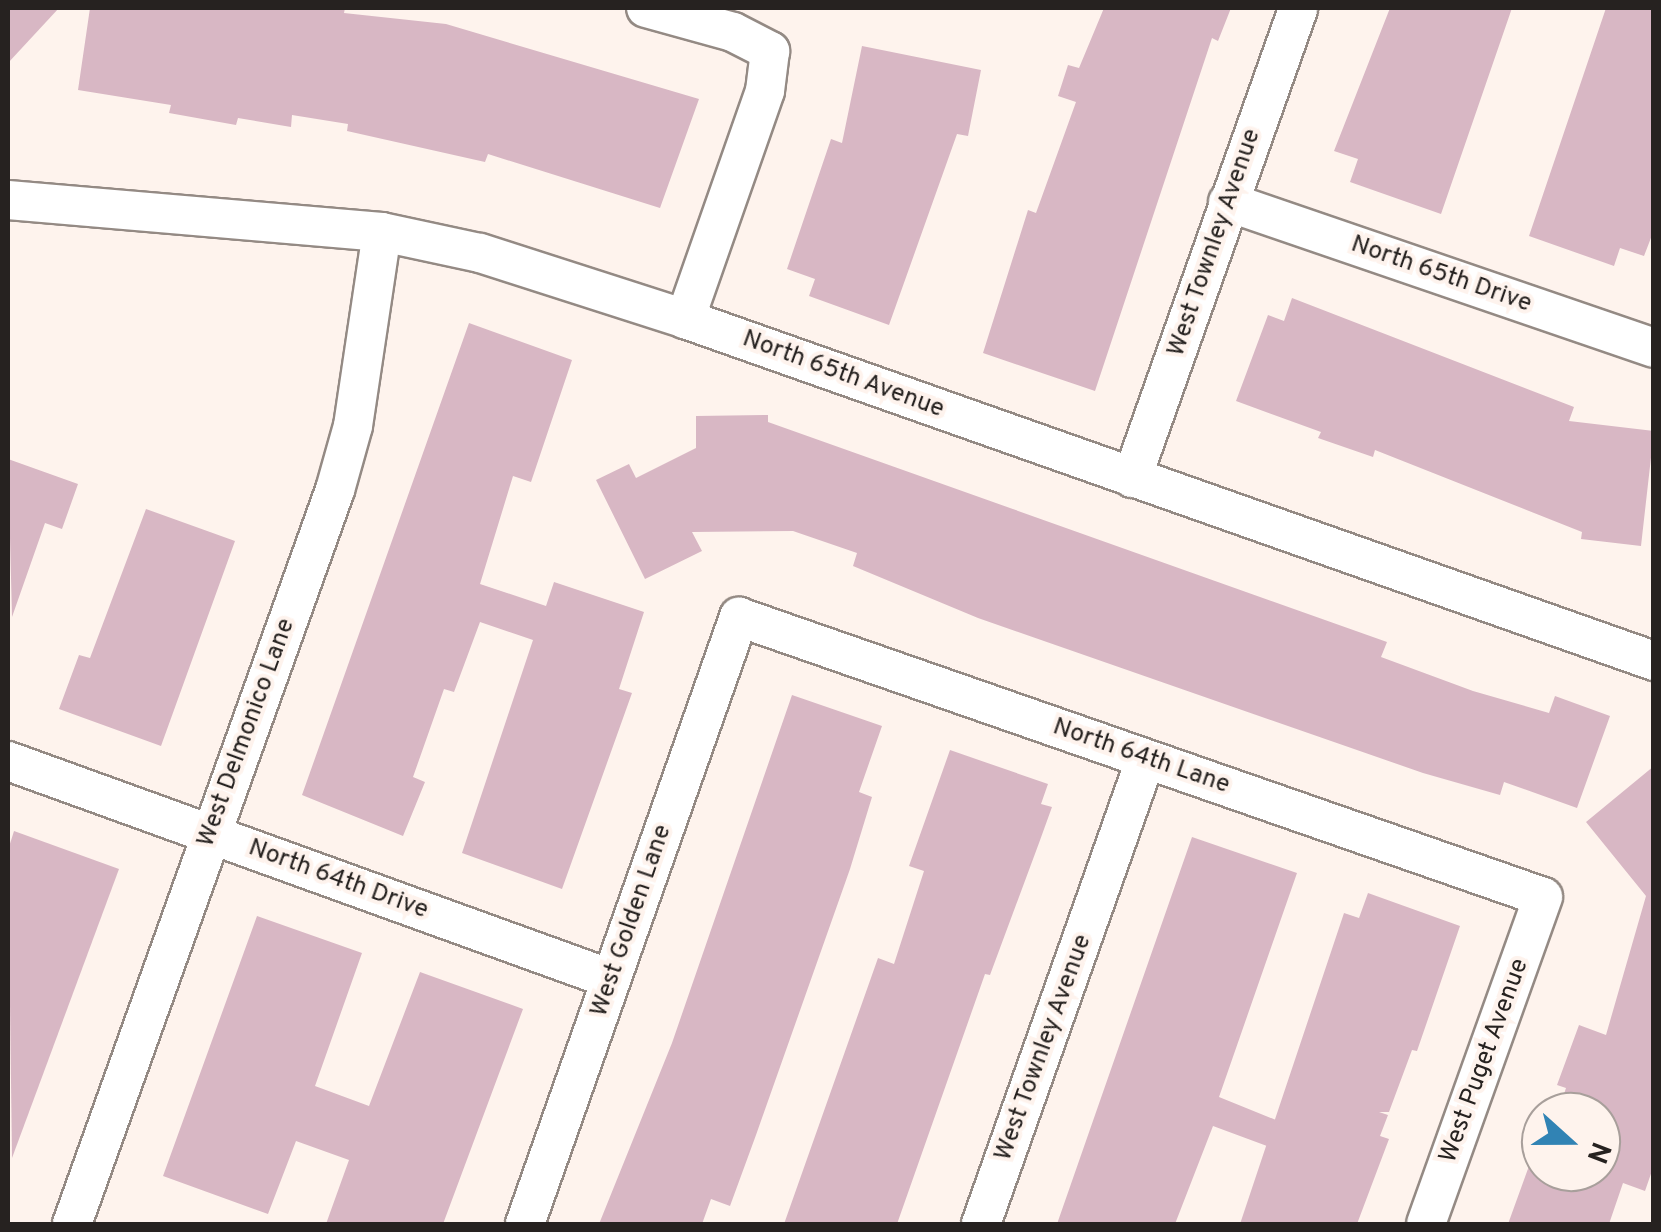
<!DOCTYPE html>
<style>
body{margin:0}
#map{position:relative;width:1661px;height:1232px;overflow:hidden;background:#fef3ed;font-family:Overpass,sans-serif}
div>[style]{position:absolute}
.building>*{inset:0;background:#d8b7c4}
.roads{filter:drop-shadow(2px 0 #948a84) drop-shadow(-2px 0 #948a84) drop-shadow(0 2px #948a84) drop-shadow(0 -2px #948a84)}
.minor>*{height:38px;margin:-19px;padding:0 19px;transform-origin:19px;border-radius:19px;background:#fff}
span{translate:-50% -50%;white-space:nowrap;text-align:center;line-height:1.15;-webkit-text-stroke:8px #fef3ed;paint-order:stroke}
.street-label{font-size:25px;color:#262220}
.frame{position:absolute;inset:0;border:10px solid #262220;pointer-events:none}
.north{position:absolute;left:1521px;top:1092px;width:100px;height:100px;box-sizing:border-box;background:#fef3ed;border:2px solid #a89f9b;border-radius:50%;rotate:111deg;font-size:28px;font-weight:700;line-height:40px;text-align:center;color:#262220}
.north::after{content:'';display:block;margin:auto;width:35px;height:45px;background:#3183b4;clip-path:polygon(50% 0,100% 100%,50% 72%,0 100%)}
</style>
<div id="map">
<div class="building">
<i style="clip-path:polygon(8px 8px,59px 8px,8px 63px)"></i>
<i style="clip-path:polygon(90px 8px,345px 8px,344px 13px,446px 24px,699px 99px,660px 208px,488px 154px,485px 162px,347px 131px,348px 124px,292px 115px,291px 127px,238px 118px,236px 125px,169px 113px,171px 105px,78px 90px)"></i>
<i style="clip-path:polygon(1104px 8px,1231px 8px,1218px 41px,1212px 38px,1095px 391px,983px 353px,1028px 210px,1036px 213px,1076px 102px,1058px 96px,1068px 65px,1079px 68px)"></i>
<i style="clip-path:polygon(1390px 8px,1512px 8px,1441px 214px,1350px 182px,1358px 159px,1334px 151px)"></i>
<i style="clip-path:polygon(1606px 8px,1654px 8px,1654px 230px,1644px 256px,1620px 248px,1614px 266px,1529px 236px)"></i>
<i style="clip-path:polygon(862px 46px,981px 70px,968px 136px,957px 134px,889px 325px,809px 296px,815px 279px,787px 269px,831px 139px,842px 143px)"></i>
<i style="clip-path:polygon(1292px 298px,1574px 407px,1569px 421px,1654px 431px,1641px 546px,1581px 539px,1582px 532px,1375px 450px,1373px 457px,1318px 438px,1321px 432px,1236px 401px,1268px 315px,1284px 321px)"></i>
<i style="clip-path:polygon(469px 323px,572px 360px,531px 482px,513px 476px,480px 584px,546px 606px,554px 582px,644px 612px,619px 689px,632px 693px,562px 889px,462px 853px,533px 640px,480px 622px,454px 692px,444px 689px,413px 777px,425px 782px,403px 836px,302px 795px)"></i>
<i style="clip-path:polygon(768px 415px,768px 422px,1387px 642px,1381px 657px,1473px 691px,1549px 713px,1555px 696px,1610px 716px,1577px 808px,1504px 782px,1500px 795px,1423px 773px,978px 618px,853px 566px,857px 553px,793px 531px,692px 532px,702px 551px,645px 579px,596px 480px,629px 464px,636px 478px,696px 448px,696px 416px)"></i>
<i style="clip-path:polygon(8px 459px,78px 484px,62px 529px,45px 523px,12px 617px)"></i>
<i style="clip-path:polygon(146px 509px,235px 541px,161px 746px,59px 709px,79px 655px,90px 658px)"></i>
<i style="clip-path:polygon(792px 695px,882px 726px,859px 792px,872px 797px,850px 869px,756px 1135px,730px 1206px,711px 1199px,702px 1224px,599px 1224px,672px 1043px)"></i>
<i style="clip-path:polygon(950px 750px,1048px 784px,1041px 804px,1052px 807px,1039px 843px,990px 975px,985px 974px,897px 1224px,784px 1224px,878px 958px,894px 964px,924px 871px,909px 866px)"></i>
<i style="clip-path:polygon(1654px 766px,1654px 1165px,1645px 1191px,1623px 1183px,1609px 1224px,1508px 1224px,1529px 1166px,1541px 1172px,1601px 1172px,1601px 1112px,1558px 1112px,1566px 1088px,1557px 1085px,1579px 1025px,1606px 1035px,1646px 896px,1586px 822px)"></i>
<i style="clip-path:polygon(14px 831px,119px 869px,12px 1158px,8px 850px)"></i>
<i style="clip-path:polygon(1192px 837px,1297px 873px,1219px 1097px,1276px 1120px,1267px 1146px,1213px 1126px,1175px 1224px,1057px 1224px)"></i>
<i style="clip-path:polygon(1368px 893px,1460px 926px,1417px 1051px,1412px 1050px,1389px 1112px,1379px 1112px,1388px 1115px,1380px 1136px,1389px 1139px,1357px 1224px,1240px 1224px,1344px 913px,1359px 918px)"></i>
<i style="clip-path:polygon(257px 916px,362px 953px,315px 1086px,369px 1106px,420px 972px,523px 1009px,443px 1224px,326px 1224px,349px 1160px,296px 1141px,268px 1214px,163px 1176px)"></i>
</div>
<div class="roads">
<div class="minor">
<i style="left:646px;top:8px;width:90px;rotate:15.4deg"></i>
<i style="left:733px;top:32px;width:42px;rotate:27.2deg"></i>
<i style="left:770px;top:51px;width:40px;rotate:97.1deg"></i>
<i style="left:765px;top:91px;width:242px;rotate:109.3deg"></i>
<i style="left:8px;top:200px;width:375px;rotate:4.9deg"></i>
<i style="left:382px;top:232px;width:100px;rotate:12.1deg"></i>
<i style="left:480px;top:253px;width:215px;rotate:17.8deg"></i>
<i style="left:685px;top:319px;width:1028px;rotate:19.44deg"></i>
<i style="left:1228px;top:202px;width:450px;rotate:18.9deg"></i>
<i style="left:1132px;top:478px;width:498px;rotate:-70.5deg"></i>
<i style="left:8px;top:761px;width:641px;rotate:19.88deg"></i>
<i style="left:72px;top:1224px;width:780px;rotate:-70.29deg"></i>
<i style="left:335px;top:490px;width:66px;rotate:-74.3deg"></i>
<i style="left:353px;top:426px;width:196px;rotate:-81.5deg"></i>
<i style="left:525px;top:1224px;width:644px;rotate:-70.58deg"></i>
<i style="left:739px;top:617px;width:851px;rotate:19.2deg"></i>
<i style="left:1543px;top:897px;width:347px;rotate:109.7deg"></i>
<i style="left:981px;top:1224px;width:493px;rotate:-70.5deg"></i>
</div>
</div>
<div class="street-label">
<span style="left:1215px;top:243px;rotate:-71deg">West Townley Avenue</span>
<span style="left:1441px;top:275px;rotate:19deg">North 65th Drive</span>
<span style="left:843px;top:375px;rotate:20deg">North 65th Avenue</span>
<span style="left:247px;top:733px;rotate:-70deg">West Delmonico Lane</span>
<span style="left:1141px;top:757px;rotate:19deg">North 64th Lane</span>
<span style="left:338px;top:880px;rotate:20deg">North 64th Drive</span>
<span style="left:632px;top:921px;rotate:-71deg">West Golden Lane</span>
<span style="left:1044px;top:1048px;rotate:-70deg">West Townley Avenue</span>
<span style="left:1485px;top:1061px;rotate:-70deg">West Puget Avenue</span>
</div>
<div class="frame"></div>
<div class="north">N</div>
</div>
